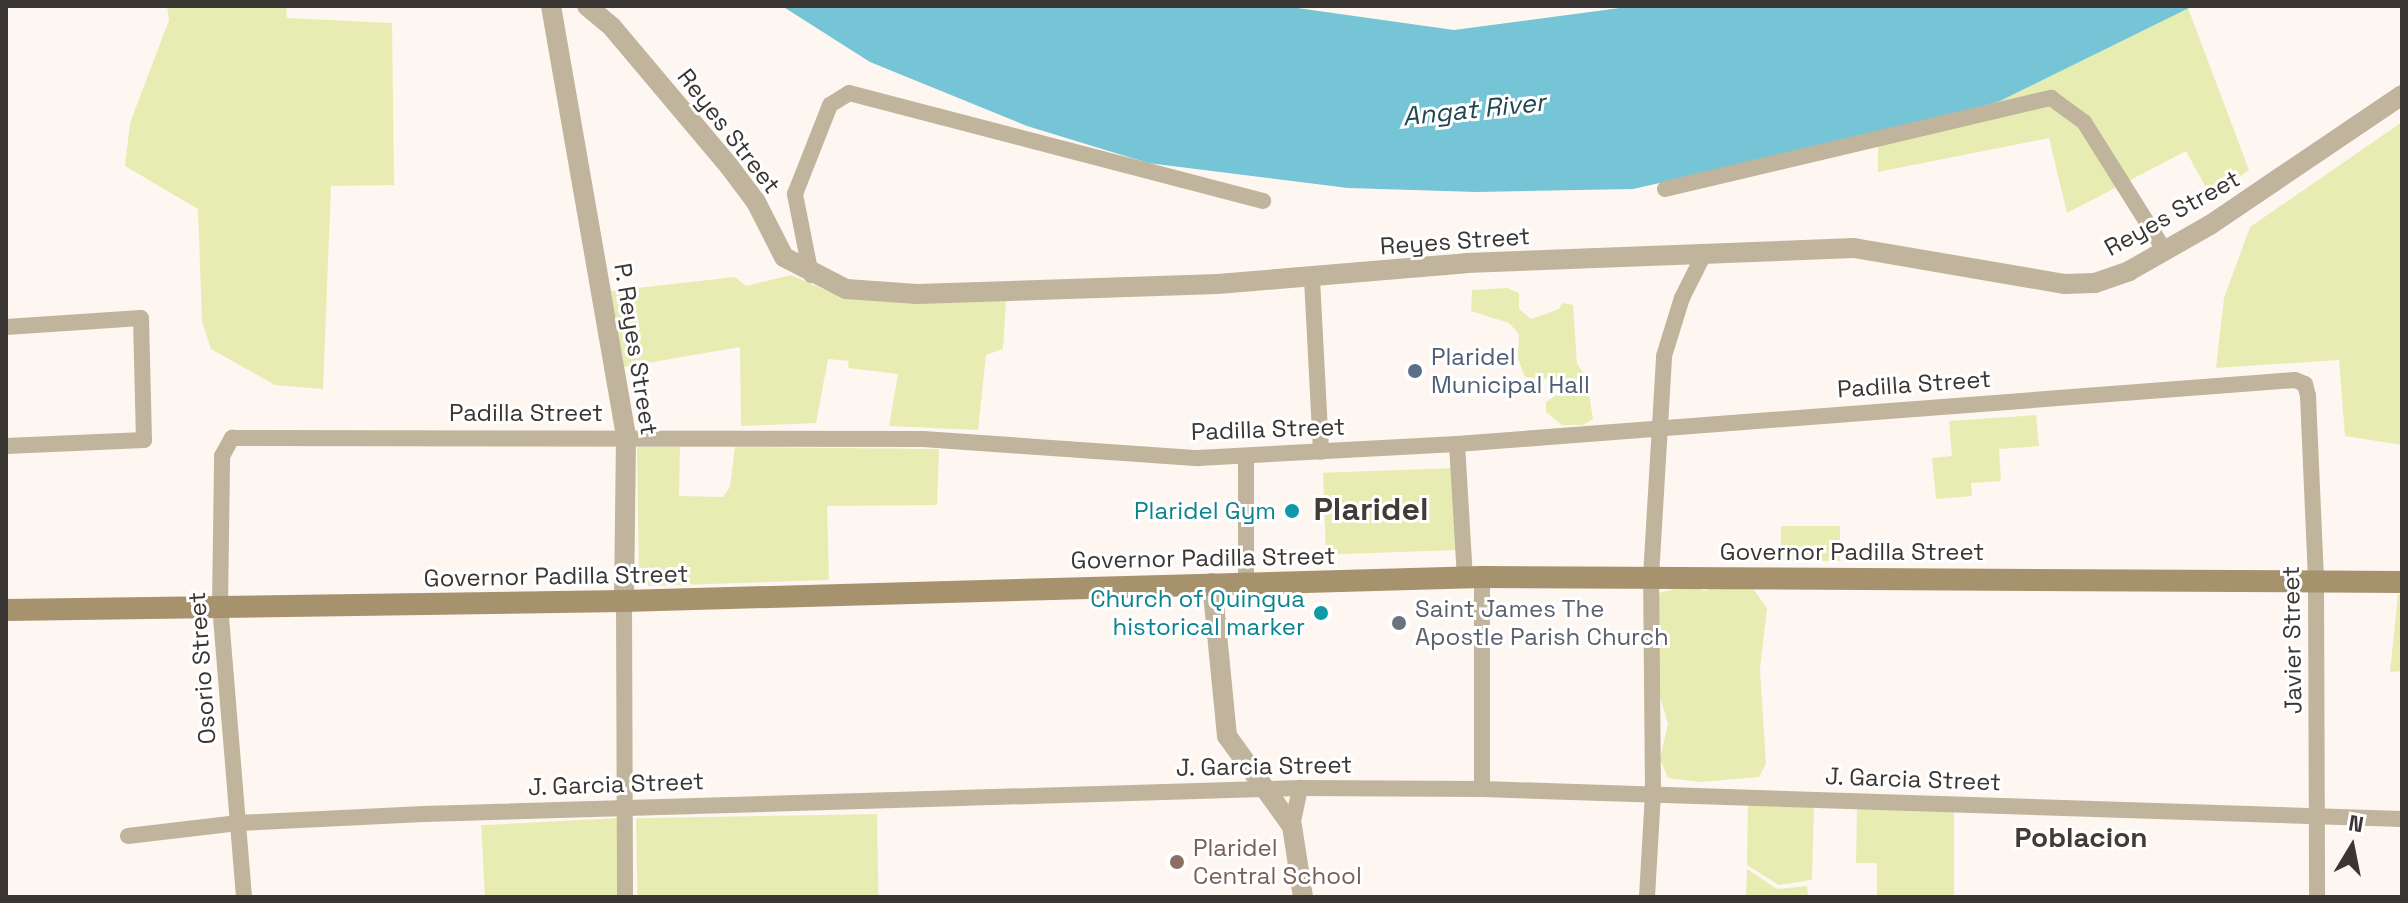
<!DOCTYPE html>
<style>
body{margin:0}
#map{position:relative;width:2408px;height:903px;overflow:hidden;background:#fef6f1;font-family:"Space Grotesk",sans-serif}
div>[style]{position:absolute}
.green>*{inset:0;background:#e7edb2;transform-origin:0 0}
.water>*{inset:0;background:#75c5d6}
.minor>*{height:16px;margin:-8px;padding:0 8px;transform-origin:8px;border-radius:8px;background:#c1b49c}
.tertiary>*{height:20px;margin:-10px;padding:0 10px;transform-origin:10px;border-radius:10px;background:#c1b49c}
.secondary>*{height:22px;margin:-11px;padding:0 11px;transform-origin:11px;border-radius:11px;background:#a6936e}
.dots>*{width:22px;height:22px;translate:-50% -50%;box-sizing:border-box;border:4px solid #fff;border-radius:50%}
span{translate:-50% -50%;white-space:nowrap;text-align:center;line-height:1.15;-webkit-text-stroke:6px #fff;paint-order:stroke}
.street-label{font-size:24px;color:#3a3634}
.service-label{font-size:24px;color:#4e5e75}
.left{translate:0 -50%;text-align:left}
.culture-label{font-size:24px;color:#0d838f}
.right{translate:-100% -50%;text-align:right}
.worship-label{font-size:24px;color:#5b616d}
.education-label{font-size:24px;color:#785e54}
.water-label{font-size:26px;color:#21474f;font-style:italic}
.quarter-label{font-size:28px;color:#433b36;font-weight:700}
.district-label{font-size:32px;color:#433b36;font-weight:700}
.frame{position:absolute;inset:0;border:8px solid #3a3634;pointer-events:none}
.north{position:absolute;left:2312px;top:807px;width:80px;height:80px;-webkit-text-stroke:6px #fff;paint-order:stroke;rotate:10deg;font-size:22px;font-weight:700;line-height:32px;text-align:center;color:#3a3634}
.north::after{content:'';display:block;margin:auto;width:28px;height:36px;background:#3a3634;clip-path:polygon(50% 0,100% 100%,50% 72%,0 100%)}
</style>
<div id="map">
<div class="green">
<i style="clip-path:polygon(167px 6px,286px 6px,287px 18px,392px 23px,394px 185px,331px 186px,323px 389px,275px 385px,211px 349px,202px 321px,198px 209px,125px 166px,130px 123px,169px 20px)"></i>
<i style="clip-path:polygon(2188px 8px,2249px 170px,2211px 197px,2186px 151px,2067px 213px,2049px 138px,1878px 172px,1878px 135px,2000px 101px)"></i>
<i style="clip-path:polygon(2402px 122px,2402px 445px,2345px 436px,2339px 360px,2216px 368px,2224px 298px,2250px 227px)"></i>
<i style="clip-path:polygon(791px 275px,844px 298px,1006px 301px,1003px 349px,986px 355px,978px 430px,889px 426px,898px 374px,848px 368px,849px 361px,828px 359px,816px 423px,741px 426px,740px 347px,624px 367px,611px 291px,735px 277px,746px 286px)"></i>
<i style="clip-path:polygon(1507px 288px,1519px 293px,1519px 309px,1531px 319px,1559px 309px,1562px 303px,1573px 305px,1577px 364px,1586px 376px,1593px 419px,1583px 425px,1562px 425px,1546px 412px,1546px 402px,1558px 394px,1561px 380px,1525px 377px,1518px 359px,1519px 334px,1509px 323px,1471px 311px,1472px 290px)"></i>
<i style="clip-path:polygon(2036px 415px,2039px 446px,1999px 449px,2001px 481px,1971px 483px,1972px 496px,1936px 499px,1932px 458px,1952px 456px,1949px 421px)"></i>
<i style="clip-path:polygon(637px 447px,680px 447px,679px 496px,723px 497px,730px 487px,735px 447px,939px 449px,937px 505px,827px 506px,829px 580px,647px 586px,639px 580px)"></i>
<i style="left:1456px;top:468px;width:82px;height:133px;rotate:88deg"></i>
<i style="left:1781px;top:526px;width:59px;height:35px"></i>
<i style="clip-path:polygon(1690px 585px,1705px 591px,1713px 587px,1754px 590px,1767px 608px,1760px 669px,1766px 764px,1759px 777px,1700px 782px,1668px 778px,1660px 759px,1668px 724px,1660px 697px,1658px 649px,1664px 635px,1655px 615px,1655px 594px)"></i>
<i style="clip-path:polygon(2398px 594px,2402px 594px,2402px 671px,2390px 672px)"></i>
<i style="clip-path:polygon(1748px 804px,1814px 806px,1812px 880px,1779px 885px,1747px 865px)"></i>
<i style="clip-path:polygon(1857px 807px,1954px 811px,1954px 897px,1877px 897px,1877px 863px,1856px 863px)"></i>
<i style="left:877px;top:814px;width:83px;height:241px;rotate:89deg"></i>
<i style="left:619px;top:818px;width:79px;height:138px;rotate:87deg"></i>
<i style="clip-path:polygon(1747px 869px,1777px 889px,1807px 886px,1808px 897px,1746px 897px)"></i>
</div>
<div class="water">
<i style="clip-path:polygon(782px 6px,1283px 6px,1454px 30px,1635px 6px,2193px 6px,2000px 101px,1928px 123px,1633px 189px,1477px 192px,1348px 188px,1148px 163px,1027px 126px,870px 62px)"></i>
</div>
<div class="minor">
<i style="left:1665px;top:189px;width:397px;rotate:-13.3deg"></i>
<i style="left:2051px;top:98px;width:41px;rotate:36deg"></i>
<i style="left:2084px;top:122px;width:152px;rotate:57.9deg"></i>
<i style="left:811px;top:275px;width:83px;rotate:-101.2deg"></i>
<i style="left:795px;top:194px;width:96px;rotate:-68.5deg"></i>
<i style="left:830px;top:105px;width:22px;rotate:-32deg"></i>
<i style="left:849px;top:93px;width:428px;rotate:14.6deg"></i>
<i style="left:1312px;top:279px;width:173px;rotate:87deg"></i>
<i style="left:6px;top:327px;width:135px;rotate:-3.8deg"></i>
<i style="left:141px;top:318px;width:122px;rotate:88.6deg"></i>
<i style="left:144px;top:440px;width:138px;rotate:177.5deg"></i>
<i style="left:1457px;top:444px;width:134px;rotate:86.6deg"></i>
<i style="left:1246px;top:456px;width:126px;rotate:90deg"></i>
<i style="left:1482px;top:577px;width:212px;rotate:90deg"></i>
<i style="left:624px;top:601px;width:296px;rotate:89.8deg"></i>
<i style="left:1292px;top:826px;width:39px;rotate:-78deg"></i>
<i style="left:128px;top:836px;width:111px;rotate:-6.7deg"></i>
<i style="left:238px;top:823px;width:186px;rotate:-2.8deg"></i>
<i style="left:424px;top:814px;width:876px;rotate:-1.7deg"></i>
<i style="left:1300px;top:788px;width:182px;rotate:0.3deg"></i>
<i style="left:1482px;top:789px;width:920px;rotate:1.87deg"></i>
<i style="left:244px;top:897px;width:291px;rotate:-94.7deg"></i>
<i style="left:220px;top:607px;width:151px;rotate:-89.2deg"></i>
<i style="left:222px;top:456px;width:21px;rotate:-61deg"></i>
<i style="left:232px;top:438px;width:691px;rotate:0.08deg"></i>
<i style="left:923px;top:439px;width:276px;rotate:4deg"></i>
<i style="left:1198px;top:458px;width:259px;rotate:-3.1deg"></i>
<i style="left:1457px;top:444px;width:840px;rotate:-4.37deg"></i>
<i style="left:2295px;top:380px;width:11px;rotate:22deg"></i>
<i style="left:2305px;top:384px;width:12px;rotate:76deg"></i>
<i style="left:2308px;top:396px;width:185px;rotate:87.5deg"></i>
<i style="left:2316px;top:581px;width:316px;rotate:89.8deg"></i>
<i style="left:1647px;top:897px;width:103px;rotate:-86.7deg"></i>
<i style="left:1653px;top:794px;width:217px;rotate:-90.5deg"></i>
<i style="left:1651px;top:577px;width:221px;rotate:-86.6deg"></i>
<i style="left:1664px;top:356px;width:61px;rotate:-72.8deg"></i>
<i style="left:1682px;top:298px;width:47px;rotate:-63.4deg"></i>
</div>
<div class="tertiary">
<i style="left:551px;top:6px;width:437px;rotate:80.1deg"></i>
<i style="left:626px;top:437px;width:164px;rotate:90.7deg"></i>
<i style="left:587px;top:6px;width:33px;rotate:40deg"></i>
<i style="left:612px;top:27px;width:182px;rotate:49.9deg"></i>
<i style="left:729px;top:166px;width:45px;rotate:53.1deg"></i>
<i style="left:756px;top:202px;width:62px;rotate:63deg"></i>
<i style="left:784px;top:257px;width:70px;rotate:27.3deg"></i>
<i style="left:846px;top:289px;width:71px;rotate:4deg"></i>
<i style="left:917px;top:294px;width:301px;rotate:-1.9deg"></i>
<i style="left:1218px;top:284px;width:249px;rotate:-4.8deg"></i>
<i style="left:1466px;top:263px;width:388px;rotate:-2.2deg"></i>
<i style="left:1854px;top:248px;width:214px;rotate:9.7deg"></i>
<i style="left:2065px;top:284px;width:30px;rotate:-2deg"></i>
<i style="left:2095px;top:283px;width:36px;rotate:-19deg"></i>
<i style="left:2129px;top:271px;width:93px;rotate:-29.6deg"></i>
<i style="left:2210px;top:225px;width:232px;rotate:-34.1deg"></i>
<i style="left:1212px;top:583px;width:154px;rotate:84.4deg"></i>
<i style="left:1227px;top:736px;width:111px;rotate:54.2deg"></i>
<i style="left:1292px;top:826px;width:72px;rotate:81.2deg"></i>
</div>
<div class="secondary">
<i style="left:6px;top:610px;width:618px;rotate:-0.83deg"></i>
<i style="left:624px;top:601px;width:858px;rotate:-1.6deg"></i>
<i style="left:1482px;top:577px;width:920px;rotate:0.31deg"></i>
</div>
<div class="dots">
<i style="left:1415px;top:371px;background:#5c6f8a"></i>
<i style="left:1292px;top:511px;background:#0f9aa8"></i>
<i style="left:1321px;top:613px;background:#0f9aa8"></i>
<i style="left:1399px;top:623px;background:#6b7280"></i>
<i style="left:1177px;top:862px;background:#8d6e63"></i>
</div>
<div class="street-label">
<span style="left:729px;top:131px;rotate:52deg">Reyes Street</span>
<span style="left:2172px;top:213px;rotate:-29deg">Reyes Street</span>
<span style="left:1455px;top:241px;rotate:-4deg">Reyes Street</span>
<span style="left:636px;top:349px;rotate:81deg">P. Reyes Street</span>
<span style="left:1914px;top:384px;rotate:-4deg">Padilla Street</span>
<span style="left:526px;top:413px">Padilla Street</span>
<span style="left:1268px;top:429px;rotate:-2deg">Padilla Street</span>
<span style="left:1852px;top:552px">Governor Padilla Street</span>
<span style="left:1203px;top:558px;rotate:-1deg">Governor Padilla Street</span>
<span style="left:556px;top:576px;rotate:-1deg">Governor Padilla Street</span>
<span style="left:2292px;top:640px;rotate:-91deg">Javier Street</span>
<span style="left:202px;top:668px;rotate:-94deg">Osorio Street</span>
<span style="left:1264px;top:766px;rotate:-1deg">J. Garcia Street</span>
<span style="left:1913px;top:779px;rotate:2deg">J. Garcia Street</span>
<span style="left:616px;top:784px;rotate:-2deg">J. Garcia Street</span>
</div>
<div class="service-label">
<span class="left" style="left:1431px;top:371px">Plaridel<br>Municipal Hall</span>
</div>
<div class="culture-label">
<span class="right" style="left:1276px;top:511px">Plaridel Gym</span>
<span class="right" style="left:1305px;top:613px">Church of Quingua<br>historical marker</span>
</div>
<div class="worship-label">
<span class="left" style="left:1415px;top:623px">Saint James The<br>Apostle Parish Church</span>
</div>
<div class="education-label">
<span class="left" style="left:1193px;top:862px">Plaridel<br>Central School</span>
</div>
<div class="water-label">
<span style="left:1474px;top:110px;rotate:-6deg">Angat River</span>
</div>
<div class="quarter-label">
<span style="left:2081px;top:837px">Poblacion</span>
</div>
<div class="district-label">
<span style="left:1371px;top:509px">Plaridel</span>
</div>
<div class="frame"></div>
<div class="north">N</div>
</div>
